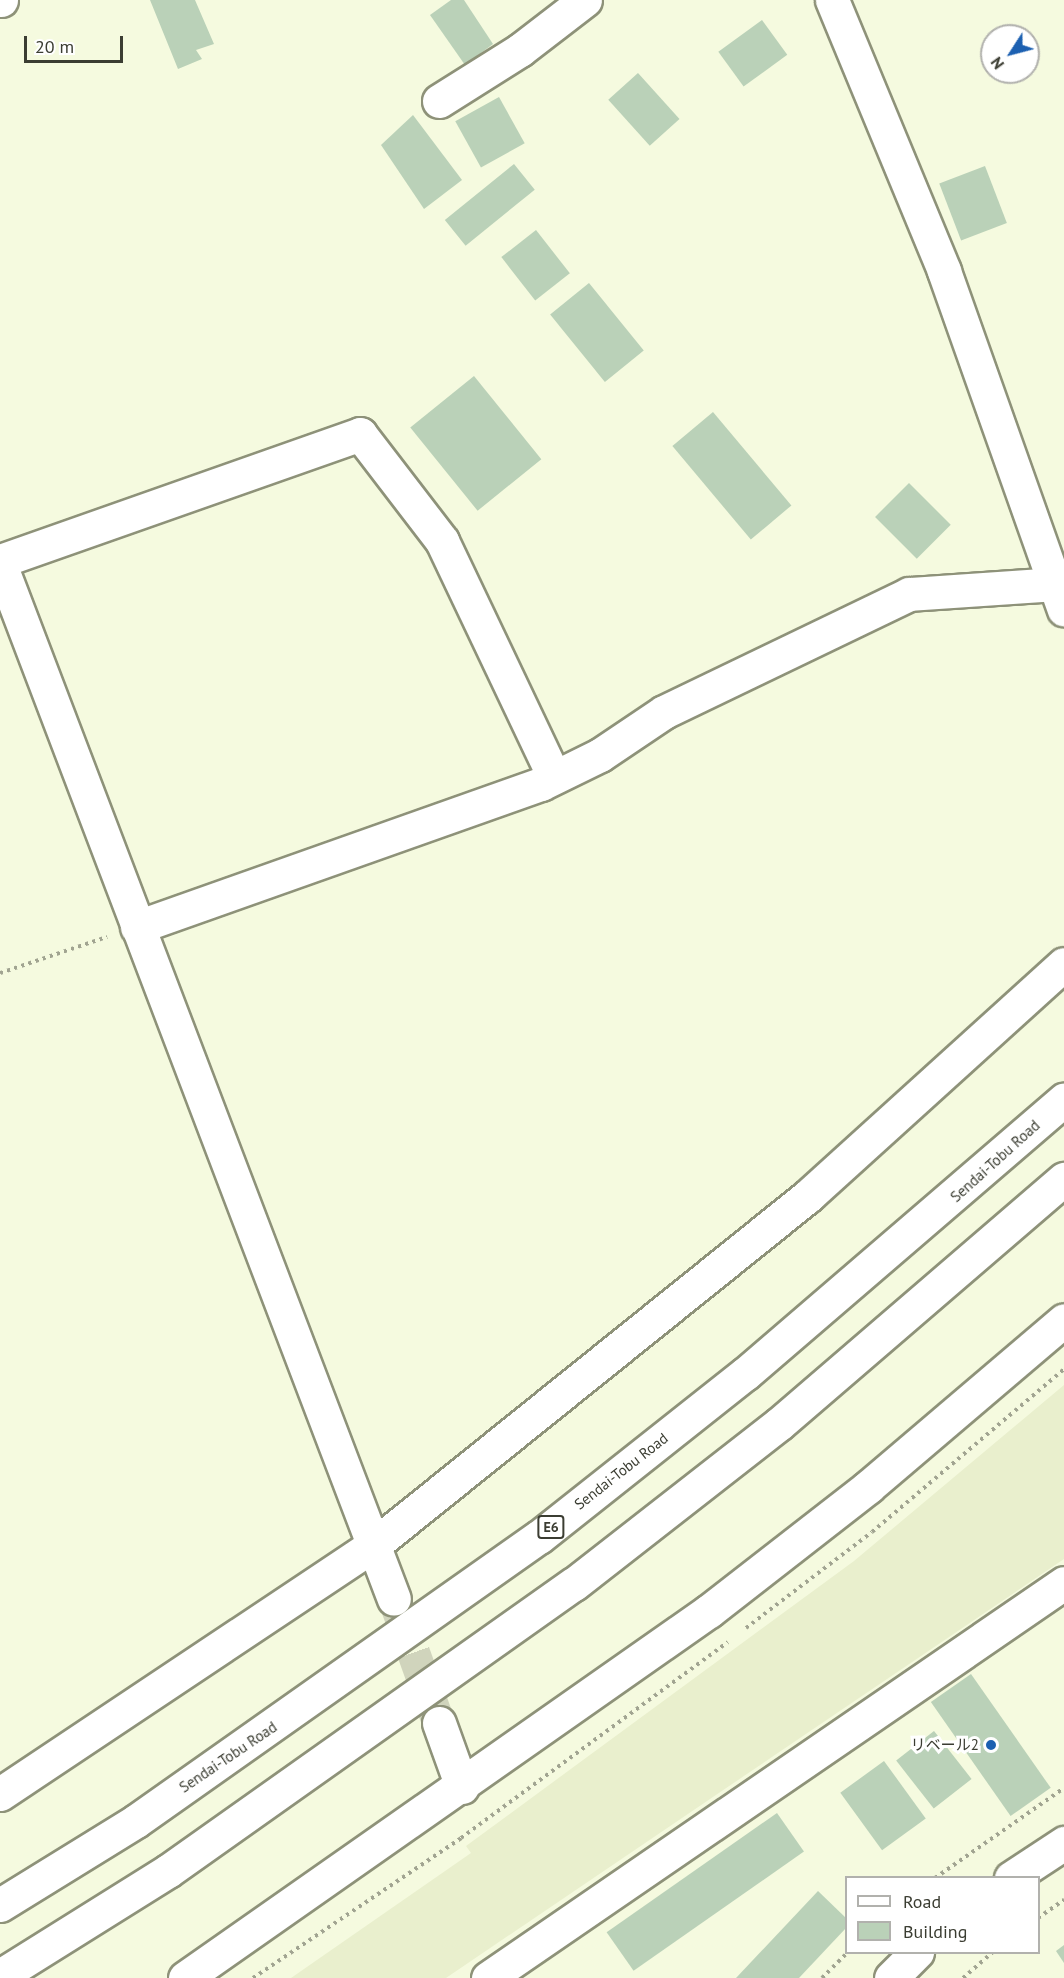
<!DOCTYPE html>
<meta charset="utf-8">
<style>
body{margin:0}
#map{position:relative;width:1064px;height:1978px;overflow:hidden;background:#f5fadf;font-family:"PT Sans","Noto Sans JP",sans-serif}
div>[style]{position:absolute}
.built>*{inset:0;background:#e9efcd}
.building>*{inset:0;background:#bad1b8;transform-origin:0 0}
.minor-tunnel>*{height:33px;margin-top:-16.5px;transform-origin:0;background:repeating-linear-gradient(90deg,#d0d4bc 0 33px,transparent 0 49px)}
.path>*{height:4px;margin-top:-2px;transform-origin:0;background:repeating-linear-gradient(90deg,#a1a491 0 3px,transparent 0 7.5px)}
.roads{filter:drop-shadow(2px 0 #8e9279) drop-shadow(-2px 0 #8e9279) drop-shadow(0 2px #8e9279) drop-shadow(0 -2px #8e9279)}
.minor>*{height:33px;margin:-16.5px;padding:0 16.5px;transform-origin:16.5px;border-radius:16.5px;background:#fff}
.highway>*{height:33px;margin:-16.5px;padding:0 16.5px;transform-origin:16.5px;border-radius:16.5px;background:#fff}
.dots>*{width:16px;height:16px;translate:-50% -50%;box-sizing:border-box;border:3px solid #fff;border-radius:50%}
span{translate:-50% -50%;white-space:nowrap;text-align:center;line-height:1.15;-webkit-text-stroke:6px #fff;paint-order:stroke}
.shield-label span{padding:2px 4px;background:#fff;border:2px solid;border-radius:4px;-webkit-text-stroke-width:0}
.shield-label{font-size:14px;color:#3b3d32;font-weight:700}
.street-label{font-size:15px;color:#3b3d32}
.poi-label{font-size:15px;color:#3b3d32}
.right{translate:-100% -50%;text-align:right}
.legend{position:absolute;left:845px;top:1876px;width:195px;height:78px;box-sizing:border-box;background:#fff;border:2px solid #b1b1ad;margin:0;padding:8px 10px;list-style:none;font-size:18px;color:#3b3d32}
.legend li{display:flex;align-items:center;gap:12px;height:30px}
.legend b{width:30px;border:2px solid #b1b1ad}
.north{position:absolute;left:980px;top:24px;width:60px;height:60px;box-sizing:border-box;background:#fff;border:2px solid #b1b1ad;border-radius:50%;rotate:234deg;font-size:16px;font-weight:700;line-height:24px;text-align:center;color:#3b3d32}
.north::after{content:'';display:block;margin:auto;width:21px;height:27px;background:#1c60b1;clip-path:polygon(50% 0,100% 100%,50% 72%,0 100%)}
.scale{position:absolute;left:24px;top:36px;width:99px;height:27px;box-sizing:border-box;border:3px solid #3b3d32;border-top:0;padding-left:8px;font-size:18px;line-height:21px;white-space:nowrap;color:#3b3d32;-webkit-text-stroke:4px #fff;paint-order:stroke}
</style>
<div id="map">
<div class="built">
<i style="clip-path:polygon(1064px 1385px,1064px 1559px,446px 1978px,291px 1978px,471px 1853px,466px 1846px,854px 1561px)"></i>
</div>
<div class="building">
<i style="clip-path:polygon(150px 0,195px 0,214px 44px,196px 50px,202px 59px,178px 69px)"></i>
<i style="clip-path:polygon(451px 0,464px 0,493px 44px,465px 65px,430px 15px)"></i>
<i style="left:762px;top:20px;width:43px;height:54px;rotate:54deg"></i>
<i style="left:638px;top:73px;width:62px;height:40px;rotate:48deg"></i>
<i style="left:499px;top:97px;width:53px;height:50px;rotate:61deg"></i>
<i style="clip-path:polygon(413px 115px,462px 180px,424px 209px,381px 145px)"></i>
<i style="left:514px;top:164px;width:33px;height:89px;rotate:51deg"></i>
<i style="left:985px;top:166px;width:61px;height:49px;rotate:69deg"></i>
<i style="left:536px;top:230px;width:55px;height:44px;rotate:52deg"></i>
<i style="left:589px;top:283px;width:87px;height:50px;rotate:51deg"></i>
<i style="left:474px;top:376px;width:107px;height:82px;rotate:51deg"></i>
<i style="left:713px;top:412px;width:122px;height:53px;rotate:50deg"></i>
<i style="left:909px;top:483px;width:59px;height:48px;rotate:45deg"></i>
<i style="left:971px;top:1674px;width:139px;height:49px;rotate:55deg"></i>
<i style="left:934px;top:1731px;width:61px;height:48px;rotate:52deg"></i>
<i style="left:884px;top:1761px;width:71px;height:54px;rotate:54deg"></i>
<i style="left:777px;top:1813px;width:47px;height:208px;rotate:55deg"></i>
<i style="clip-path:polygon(818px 1891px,846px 1918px,846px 1928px,799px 1978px,736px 1978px)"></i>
<i style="clip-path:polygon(1064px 1945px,1064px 1963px,1056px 1951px)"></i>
</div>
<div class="minor-tunnel">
<i style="left:397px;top:1606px;width:124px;rotate:70.3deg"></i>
</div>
<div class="path">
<i style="left:0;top:973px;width:113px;rotate:-18.6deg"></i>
<i style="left:746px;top:1628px;width:158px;rotate:-37.3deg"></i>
<i style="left:872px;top:1532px;width:252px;rotate:-40.3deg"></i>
<i style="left:935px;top:1878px;width:157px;rotate:-34.9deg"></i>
<i style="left:1038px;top:1918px;width:32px;rotate:-35deg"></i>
<i style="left:253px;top:1978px;width:251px;rotate:-33.9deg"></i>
<i style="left:461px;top:1838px;width:331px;rotate:-36.3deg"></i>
<i style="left:822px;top:1978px;width:37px;rotate:-45deg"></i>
<i style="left:963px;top:1978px;width:40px;rotate:-41deg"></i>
</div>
<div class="roads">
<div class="minor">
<i style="left:0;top:0;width:1px"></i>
<i style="left:832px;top:0;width:293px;rotate:67.5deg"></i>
<i style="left:944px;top:271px;width:359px;rotate:70.5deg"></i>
<i style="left:439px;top:101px;width:96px;rotate:-32.2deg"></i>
<i style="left:520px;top:50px;width:82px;rotate:-37.6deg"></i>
<i style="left:0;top:561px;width:382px;rotate:-19.4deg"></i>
<i style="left:360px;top:434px;width:135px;rotate:52.5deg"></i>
<i style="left:442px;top:541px;width:261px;rotate:64.6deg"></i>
<i style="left:0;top:564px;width:1107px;rotate:69.16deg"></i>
<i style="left:137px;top:927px;width:429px;rotate:-19.5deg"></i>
<i style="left:541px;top:784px;width:66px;rotate:-26.2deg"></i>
<i style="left:600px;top:755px;width:77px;rotate:-33.9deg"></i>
<i style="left:664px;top:712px;width:272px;rotate:-25.7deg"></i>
<i style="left:909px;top:594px;width:146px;rotate:-3.9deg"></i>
<i style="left:439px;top:1723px;width:68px;rotate:70.2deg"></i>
<i style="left:0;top:1794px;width:451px;rotate:-33.7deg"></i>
<i style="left:375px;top:1544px;width:556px;rotate:-38.79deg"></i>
<i style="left:808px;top:1196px;width:345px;rotate:-42.2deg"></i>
<i style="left:1011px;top:1878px;width:64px;rotate:-33.4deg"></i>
<i style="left:185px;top:1978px;width:640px;rotate:-35.01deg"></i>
<i style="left:709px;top:1611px;width:202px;rotate:-37.9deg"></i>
<i style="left:868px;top:1487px;width:257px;rotate:-40.4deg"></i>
<i style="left:488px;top:1978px;width:698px;rotate:-34.44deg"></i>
<i style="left:891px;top:1978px;width:37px;rotate:-45deg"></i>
</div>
<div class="highway">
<i style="left:0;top:1905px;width:160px;rotate:-31.7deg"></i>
<i style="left:136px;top:1821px;width:493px;rotate:-35.2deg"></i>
<i style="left:539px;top:1537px;width:263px;rotate:-38.4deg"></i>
<i style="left:745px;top:1374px;width:421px;rotate:-40.7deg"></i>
<i style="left:0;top:1976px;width:198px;rotate:-32deg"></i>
<i style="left:168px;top:1871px;width:497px;rotate:-35.3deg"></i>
<i style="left:574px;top:1584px;width:260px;rotate:-38deg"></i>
<i style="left:779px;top:1424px;width:376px;rotate:-40.7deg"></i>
</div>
</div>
<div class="dots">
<i style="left:991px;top:1745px;background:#1c60b1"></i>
</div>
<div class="shield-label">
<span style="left:551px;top:1527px">E6</span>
</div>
<div class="street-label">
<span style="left:995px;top:1161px;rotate:-42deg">Sendai-Tobu Road</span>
<span style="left:621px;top:1471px;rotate:-38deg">Sendai-Tobu Road</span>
<span style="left:228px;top:1757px;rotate:-34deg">Sendai-Tobu Road</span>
</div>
<div class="poi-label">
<span class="right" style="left:979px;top:1745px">リベール2</span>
</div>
<ul class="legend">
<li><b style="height:8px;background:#fff"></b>Road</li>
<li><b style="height:16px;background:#bad1b8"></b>Building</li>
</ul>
<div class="north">N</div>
<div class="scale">20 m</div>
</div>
